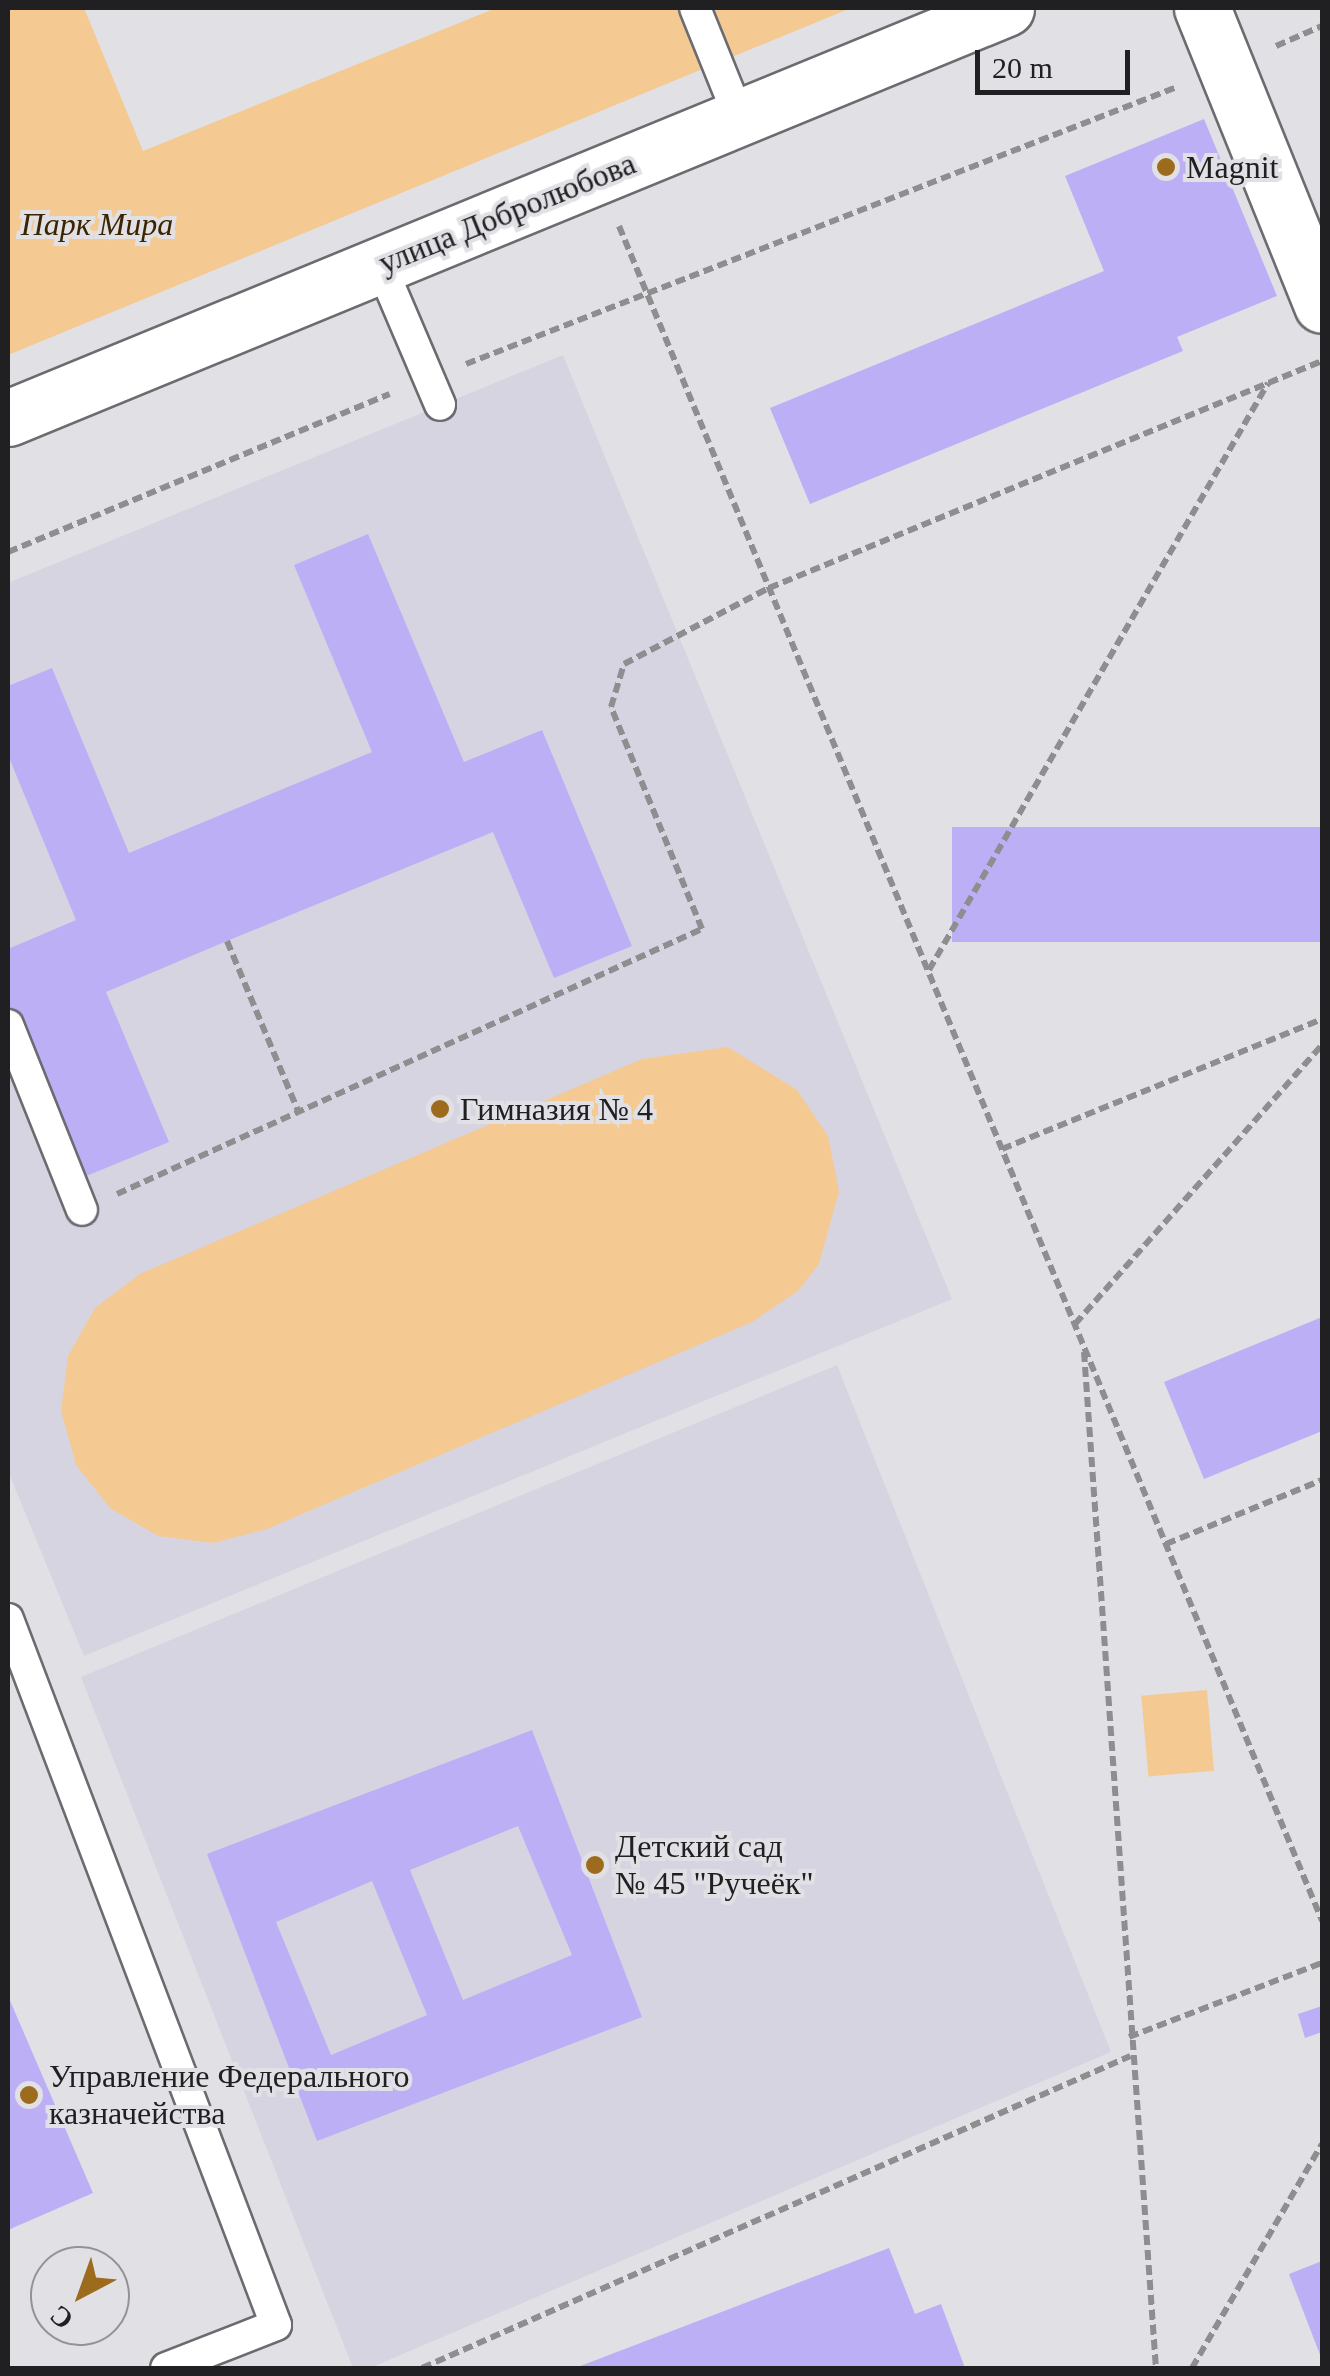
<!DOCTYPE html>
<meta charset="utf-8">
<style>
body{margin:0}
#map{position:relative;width:1330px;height:2376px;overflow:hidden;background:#e0e0e5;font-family:Georgia,serif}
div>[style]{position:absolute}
.built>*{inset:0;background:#d6d4e1}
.green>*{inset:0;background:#f4ca92;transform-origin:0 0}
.building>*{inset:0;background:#bdaff6;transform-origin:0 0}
.path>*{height:6px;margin-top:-3px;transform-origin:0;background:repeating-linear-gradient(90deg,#8e8e91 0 10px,transparent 0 15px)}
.roads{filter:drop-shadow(2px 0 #6b6b70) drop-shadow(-2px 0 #6b6b70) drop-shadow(0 2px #6b6b70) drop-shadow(0 -2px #6b6b70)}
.lane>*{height:30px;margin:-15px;padding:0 15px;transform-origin:15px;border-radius:15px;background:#fff}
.street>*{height:55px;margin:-27.5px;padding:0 27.5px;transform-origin:27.5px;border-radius:27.5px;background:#fff}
.secondary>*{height:55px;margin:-27.5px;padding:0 27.5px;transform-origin:27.5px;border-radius:27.5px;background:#fff}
.dots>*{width:28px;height:28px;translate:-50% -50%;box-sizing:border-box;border:5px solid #e0e0e5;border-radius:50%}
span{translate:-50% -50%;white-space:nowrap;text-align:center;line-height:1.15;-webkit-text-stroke:8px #e0e0e5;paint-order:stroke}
.poi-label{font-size:32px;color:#202022}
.left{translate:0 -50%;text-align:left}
.street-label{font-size:32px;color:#202022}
.park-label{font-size:32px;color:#3c2400;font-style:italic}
.frame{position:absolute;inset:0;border:10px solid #202022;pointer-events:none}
.north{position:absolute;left:30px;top:2246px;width:100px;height:100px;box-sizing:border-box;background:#e0e0e5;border:2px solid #939397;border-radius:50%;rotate:221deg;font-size:28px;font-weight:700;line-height:40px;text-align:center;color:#202022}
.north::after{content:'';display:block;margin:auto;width:35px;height:45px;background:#9c6b1e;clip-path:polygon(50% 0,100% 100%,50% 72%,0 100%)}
.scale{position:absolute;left:975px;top:50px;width:155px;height:45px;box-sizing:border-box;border:5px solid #202022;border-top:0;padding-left:12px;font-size:30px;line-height:35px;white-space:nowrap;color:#202022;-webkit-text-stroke:8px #e0e0e5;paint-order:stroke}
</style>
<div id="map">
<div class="built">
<i style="clip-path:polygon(563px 355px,952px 1299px,84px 1656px,8px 1471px,8px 583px)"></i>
<i style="clip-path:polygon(837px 1365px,1111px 2052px,370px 2368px,353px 2368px,81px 1677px)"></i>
</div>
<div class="green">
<i style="clip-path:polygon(8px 8px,84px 8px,143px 151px,496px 8px,851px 8px,8px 355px)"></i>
<i style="clip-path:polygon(728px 1047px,797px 1090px,828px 1136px,839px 1191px,819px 1264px,798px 1291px,752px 1322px,267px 1529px,213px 1543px,158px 1536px,110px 1508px,76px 1465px,61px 1411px,68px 1356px,95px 1308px,140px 1274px,642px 1059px)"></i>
<i style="left:1207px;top:1690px;width:81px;height:66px;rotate:85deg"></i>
</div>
<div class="building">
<i style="clip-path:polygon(1204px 119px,1277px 296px,1177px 337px,1183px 351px,810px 504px,770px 408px,1104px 271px,1065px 176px)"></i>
<i style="clip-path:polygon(368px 534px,464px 762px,542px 730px,632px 946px,554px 978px,493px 832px,227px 941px,106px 992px,169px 1142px,79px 1179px,8px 1006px,8px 949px,76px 920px,8px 755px,8px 686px,52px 668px,129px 853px,372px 752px,294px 565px)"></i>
<i style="left:1322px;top:827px;width:115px;height:370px;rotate:90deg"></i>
<i style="clip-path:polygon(1322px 1317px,1322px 1431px,1204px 1479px,1164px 1382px)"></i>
<i style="clip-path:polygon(evenodd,532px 1730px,642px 2017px,317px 2141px,207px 1854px,532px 1730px,518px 1826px,572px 1955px,463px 2000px,410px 1870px,518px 1826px,532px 1730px,372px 1881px,427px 2015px,331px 2055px,276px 1922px,372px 1881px)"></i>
<i style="clip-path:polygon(8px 1996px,93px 2193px,8px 2230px)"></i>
<i style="clip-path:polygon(1322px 2006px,1322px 2032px,1305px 2038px,1298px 2014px)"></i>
<i style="clip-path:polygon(889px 2248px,915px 2314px,941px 2304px,965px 2368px,575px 2368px)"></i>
<i style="clip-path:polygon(1322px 2261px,1322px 2360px,1289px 2274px)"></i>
</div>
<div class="path">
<i style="left:1276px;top:46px;width:50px;rotate:-23.5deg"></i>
<i style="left:619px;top:226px;width:1835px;rotate:67.47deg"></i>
<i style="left:466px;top:364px;width:763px;rotate:-21.29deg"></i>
<i style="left:8px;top:552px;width:413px;rotate:-22.5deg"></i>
<i style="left:227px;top:941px;width:184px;rotate:67.3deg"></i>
<i style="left:929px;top:970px;width:678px;rotate:-59.99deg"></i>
<i style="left:1002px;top:1149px;width:345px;rotate:-22.1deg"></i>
<i style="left:117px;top:1194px;width:642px;rotate:-24.37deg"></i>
<i style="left:702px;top:929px;width:240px;rotate:-112.3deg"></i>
<i style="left:611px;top:707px;width:45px;rotate:-73.2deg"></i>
<i style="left:624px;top:664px;width:164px;rotate:-27.7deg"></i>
<i style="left:769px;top:588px;width:598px;rotate:-22.32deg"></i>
<i style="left:1075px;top:1324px;width:373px;rotate:-48.5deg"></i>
<i style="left:1084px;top:1352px;width:1019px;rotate:85.95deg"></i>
<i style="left:1166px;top:1544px;width:169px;rotate:-22.3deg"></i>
<i style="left:1129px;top:2037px;width:207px;rotate:-21deg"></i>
<i style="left:422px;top:2368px;width:774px;rotate:-23.78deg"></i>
<i style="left:1192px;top:2368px;width:259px;rotate:-59.9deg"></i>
</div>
<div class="roads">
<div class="lane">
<i style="left:695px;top:8px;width:118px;rotate:68deg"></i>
<i style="left:380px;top:264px;width:153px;rotate:66.9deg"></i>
<i style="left:8px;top:1025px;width:199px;rotate:68.2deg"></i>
<i style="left:8px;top:1619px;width:755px;rotate:69.21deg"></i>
<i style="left:276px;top:2325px;width:118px;rotate:158.6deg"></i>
</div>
<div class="street">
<i style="left:1202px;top:8px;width:320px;rotate:68deg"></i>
</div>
<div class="secondary">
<i style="left:8px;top:418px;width:1079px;rotate:-22.33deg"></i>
</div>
</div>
<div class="dots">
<i style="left:1166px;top:167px;background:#9c6b1e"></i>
<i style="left:440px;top:1109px;background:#9c6b1e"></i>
<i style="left:595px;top:1865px;background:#9c6b1e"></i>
<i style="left:29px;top:2095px;background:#9c6b1e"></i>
</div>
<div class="poi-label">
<span class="left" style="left:1186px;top:167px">Magnit</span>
<span class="left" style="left:460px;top:1109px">Гимназия № 4</span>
<span class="left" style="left:615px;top:1865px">Детский сад<br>№ 45 "Ручеёк"</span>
<span class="left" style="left:49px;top:2095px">Управление Федерального<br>казначейства</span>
</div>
<div class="street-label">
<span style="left:507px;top:213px;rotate:-22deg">улица Добролюбова</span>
</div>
<div class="park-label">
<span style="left:97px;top:224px">Парк Мира</span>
</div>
<div class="frame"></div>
<div class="north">С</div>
<div class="scale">20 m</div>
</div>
